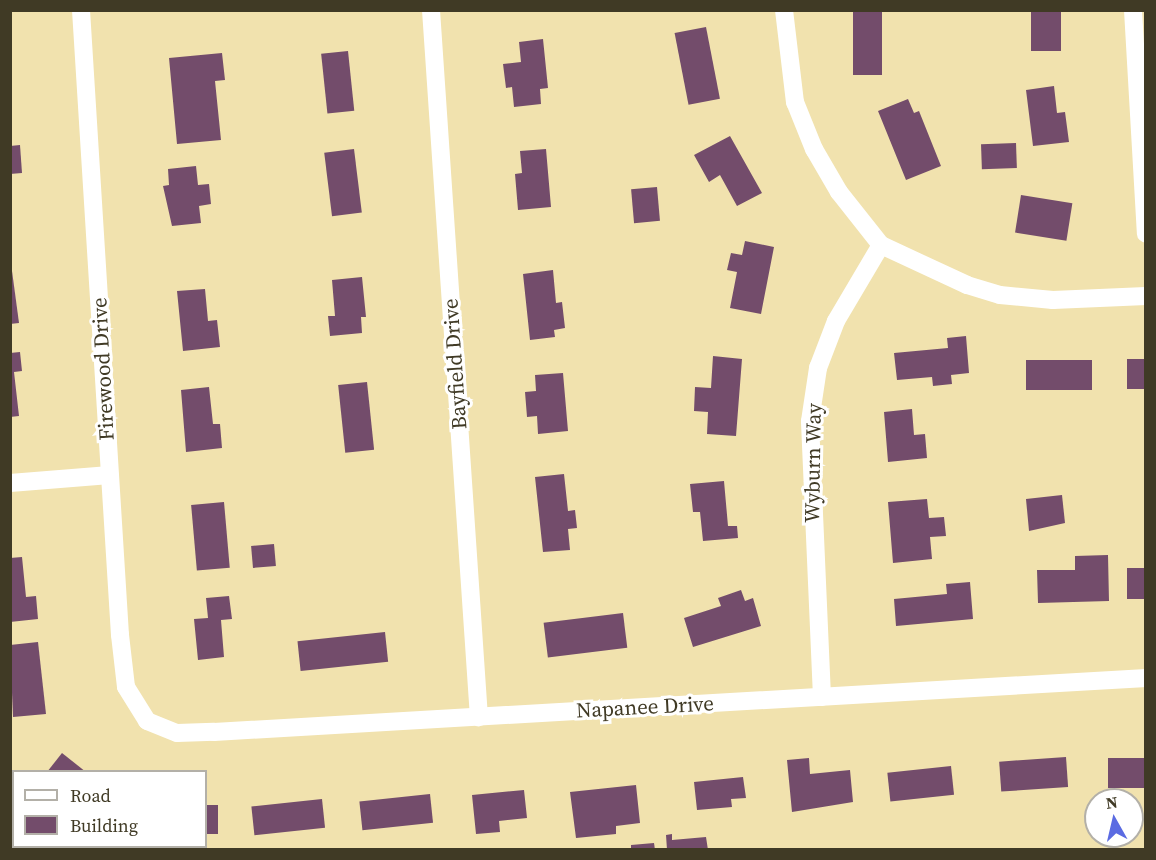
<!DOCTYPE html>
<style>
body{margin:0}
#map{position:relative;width:1156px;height:860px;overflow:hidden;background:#f1e2ae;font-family:"Source Serif 4",serif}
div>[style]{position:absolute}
.building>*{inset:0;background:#734c6b;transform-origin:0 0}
.street>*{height:18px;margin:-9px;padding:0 9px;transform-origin:9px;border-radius:9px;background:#fff}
span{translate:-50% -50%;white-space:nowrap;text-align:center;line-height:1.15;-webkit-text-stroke:6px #fff;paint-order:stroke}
.street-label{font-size:21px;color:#403a25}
.frame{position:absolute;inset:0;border:12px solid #403a25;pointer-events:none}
.legend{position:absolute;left:12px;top:770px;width:195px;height:78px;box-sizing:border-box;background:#fff;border:2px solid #b3b0a8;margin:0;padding:8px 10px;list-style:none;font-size:18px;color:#403a25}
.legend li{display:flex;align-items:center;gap:12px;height:30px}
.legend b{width:30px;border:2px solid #b3b0a8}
.north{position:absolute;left:1084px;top:788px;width:60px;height:60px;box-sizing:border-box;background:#fff;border:2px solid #b3b0a8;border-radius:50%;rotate:352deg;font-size:16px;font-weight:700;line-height:24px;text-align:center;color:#403a25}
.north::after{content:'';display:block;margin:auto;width:21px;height:27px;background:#5b6be2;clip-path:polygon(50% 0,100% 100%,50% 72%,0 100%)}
</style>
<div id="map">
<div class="building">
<i style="left:853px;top:10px;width:29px;height:65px"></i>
<i style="left:1031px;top:10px;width:30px;height:41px"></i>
<i style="left:706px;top:27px;width:73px;height:32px;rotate:79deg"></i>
<i style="clip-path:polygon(543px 39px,548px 88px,540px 89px,541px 104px,514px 107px,512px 87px,506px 88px,503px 64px,521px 62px,519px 42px)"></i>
<i style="left:348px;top:51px;width:60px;height:27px;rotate:84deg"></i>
<i style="clip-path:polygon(222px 53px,225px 80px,215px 81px,221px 140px,177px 144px,169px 58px)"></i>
<i style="clip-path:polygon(1054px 86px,1057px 113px,1065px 112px,1069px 142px,1033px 146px,1026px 90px)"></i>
<i style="clip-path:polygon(908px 99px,914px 113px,919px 111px,941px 166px,906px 180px,878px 111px)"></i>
<i style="clip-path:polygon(730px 136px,762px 193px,737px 206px,720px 175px,709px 182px,694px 155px)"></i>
<i style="left:1016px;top:143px;width:25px;height:35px;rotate:88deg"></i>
<i style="clip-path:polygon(20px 145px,22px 173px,10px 174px,10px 146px)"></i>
<i style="left:354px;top:149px;width:64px;height:30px;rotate:83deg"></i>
<i style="clip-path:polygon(546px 149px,551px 207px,518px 210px,515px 174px,522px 173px,520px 151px)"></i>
<i style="clip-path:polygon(196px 166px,198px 185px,209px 184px,211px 204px,199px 206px,201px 223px,172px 226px,163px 186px,169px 185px,168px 169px)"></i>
<i style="left:657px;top:187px;width:34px;height:26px;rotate:85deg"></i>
<i style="left:1021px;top:195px;width:52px;height:38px;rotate:9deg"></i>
<i style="clip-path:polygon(745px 241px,774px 247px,761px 314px,730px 308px,737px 272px,727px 270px,731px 253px,742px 255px)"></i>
<i style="clip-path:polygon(10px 256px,19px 323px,10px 324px)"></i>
<i style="clip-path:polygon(553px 270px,556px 303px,562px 302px,565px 328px,554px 330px,555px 337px,530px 340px,523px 274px)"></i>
<i style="clip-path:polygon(362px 277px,366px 317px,361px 317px,362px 333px,330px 336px,328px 316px,335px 316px,332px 280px)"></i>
<i style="clip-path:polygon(205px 289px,208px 321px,217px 320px,220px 347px,183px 351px,177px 291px)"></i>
<i style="clip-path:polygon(966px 336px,969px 373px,951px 375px,952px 384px,933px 386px,932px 377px,897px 380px,894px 353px,948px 348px,947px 338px)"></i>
<i style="clip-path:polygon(20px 352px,22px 371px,14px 372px,19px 416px,10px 417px,10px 353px)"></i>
<i style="clip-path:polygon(713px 356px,742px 359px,736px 436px,707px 434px,708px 412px,694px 411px,695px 387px,711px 388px)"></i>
<i style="left:1146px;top:359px;width:30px;height:19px;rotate:90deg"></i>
<i style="left:1092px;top:360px;width:30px;height:66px;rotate:90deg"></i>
<i style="clip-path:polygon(563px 373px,568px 431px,538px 434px,537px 416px,527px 417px,525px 392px,536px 391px,535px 375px)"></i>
<i style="left:367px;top:382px;width:68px;height:29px;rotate:84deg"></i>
<i style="clip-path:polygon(209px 387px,213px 424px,220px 424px,222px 448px,186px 452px,181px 390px)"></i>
<i style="clip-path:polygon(912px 409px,914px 435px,925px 434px,927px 458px,888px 462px,884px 412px)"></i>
<i style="clip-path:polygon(564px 474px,568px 511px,575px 510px,577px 528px,568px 529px,570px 550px,543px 552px,535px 477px)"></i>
<i style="clip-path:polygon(724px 481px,728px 526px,737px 526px,738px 538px,703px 541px,700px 512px,693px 512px,690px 484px)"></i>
<i style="clip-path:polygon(1062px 495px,1065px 523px,1029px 531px,1026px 499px)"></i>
<i style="clip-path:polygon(927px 499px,929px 518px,944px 517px,946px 536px,930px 537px,932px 559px,893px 563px,888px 502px)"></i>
<i style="left:224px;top:502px;width:66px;height:33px;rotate:85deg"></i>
<i style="left:274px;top:544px;width:22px;height:23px;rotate:85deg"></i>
<i style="clip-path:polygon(1108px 555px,1109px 601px,1038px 603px,1037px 570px,1075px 570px,1075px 556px)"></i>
<i style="clip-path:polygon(22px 557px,26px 597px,36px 596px,38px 619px,10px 622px,10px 558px)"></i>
<i style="left:1146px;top:568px;width:31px;height:19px;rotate:90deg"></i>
<i style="clip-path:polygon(970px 582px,973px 619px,896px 626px,894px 599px,947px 594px,946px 584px)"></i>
<i style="clip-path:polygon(741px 590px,745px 601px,753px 598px,761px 626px,693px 647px,684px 618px,721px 606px,718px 598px)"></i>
<i style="clip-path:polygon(229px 596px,232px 619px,221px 620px,224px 657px,198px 660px,194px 619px,208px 618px,206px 598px)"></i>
<i style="left:623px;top:613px;width:35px;height:80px;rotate:83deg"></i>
<i style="left:385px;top:632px;width:30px;height:88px;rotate:84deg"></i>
<i style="clip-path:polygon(38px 642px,46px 714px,13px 717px,10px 645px)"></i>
<i style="clip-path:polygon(62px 753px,86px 772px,47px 772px)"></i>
<i style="left:1066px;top:757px;width:30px;height:67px;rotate:86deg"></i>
<i style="clip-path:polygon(809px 758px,810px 774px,850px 770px,853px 802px,792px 812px,787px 760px)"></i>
<i style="left:1146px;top:758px;width:30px;height:38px;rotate:90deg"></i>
<i style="left:951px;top:766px;width:29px;height:64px;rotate:84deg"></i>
<i style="clip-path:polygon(743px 777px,746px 798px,731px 799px,732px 807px,697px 810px,694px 782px)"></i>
<i style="clip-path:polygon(636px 785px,640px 823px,616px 826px,616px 834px,576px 838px,570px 792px)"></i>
<i style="clip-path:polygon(524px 790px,527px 818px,499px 821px,500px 832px,476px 834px,472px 795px)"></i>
<i style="left:430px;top:794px;width:29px;height:71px;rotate:84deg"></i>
<i style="left:322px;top:799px;width:29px;height:71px;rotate:84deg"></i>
<i style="left:206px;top:805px;width:12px;height:29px"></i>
<i style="clip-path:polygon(672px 834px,672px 840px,706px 837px,708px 850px,667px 850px,666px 835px)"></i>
<i style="clip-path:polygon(654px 843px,655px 850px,631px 850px,631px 845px)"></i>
</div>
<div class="street">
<i style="left:81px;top:10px;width:626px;rotate:86.43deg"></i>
<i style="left:120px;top:635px;width:52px;rotate:83.4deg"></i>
<i style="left:126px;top:687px;width:40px;rotate:58deg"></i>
<i style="left:147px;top:721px;width:32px;rotate:22deg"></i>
<i style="left:177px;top:733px;width:37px;rotate:-2deg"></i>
<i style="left:214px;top:732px;width:934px;rotate:-3.32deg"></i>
<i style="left:431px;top:10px;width:709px;rotate:86.12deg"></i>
<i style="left:784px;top:10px;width:93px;rotate:83.2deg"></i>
<i style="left:795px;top:102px;width:51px;rotate:68deg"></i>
<i style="left:814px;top:149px;width:50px;rotate:59.8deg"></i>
<i style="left:839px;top:192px;width:68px;rotate:51.6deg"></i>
<i style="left:881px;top:245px;width:95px;rotate:24.9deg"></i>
<i style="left:967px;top:285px;width:34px;rotate:17deg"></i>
<i style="left:1000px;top:295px;width:53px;rotate:5.4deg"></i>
<i style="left:1053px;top:300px;width:93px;rotate:-2.5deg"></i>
<i style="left:1133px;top:10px;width:224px;rotate:86.7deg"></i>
<i style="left:10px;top:483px;width:100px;rotate:-4.6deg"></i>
<i style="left:822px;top:697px;width:276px;rotate:-92.5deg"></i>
<i style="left:810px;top:421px;width:54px;rotate:-81.4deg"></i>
<i style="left:818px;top:368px;width:50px;rotate:-69deg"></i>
<i style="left:836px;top:321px;width:88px;rotate:-59.4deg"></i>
</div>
<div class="street-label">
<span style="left:455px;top:364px;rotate:-94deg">Bayfield Drive</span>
<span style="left:103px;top:369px;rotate:-93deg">Firewood Drive</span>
<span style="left:813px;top:463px;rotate:-89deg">Wyburn Way</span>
<span style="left:645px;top:707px;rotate:-3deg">Napanee Drive</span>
</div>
<div class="frame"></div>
<ul class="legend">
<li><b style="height:8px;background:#fff"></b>Road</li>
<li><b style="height:16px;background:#734c6b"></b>Building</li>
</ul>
<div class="north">N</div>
</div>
